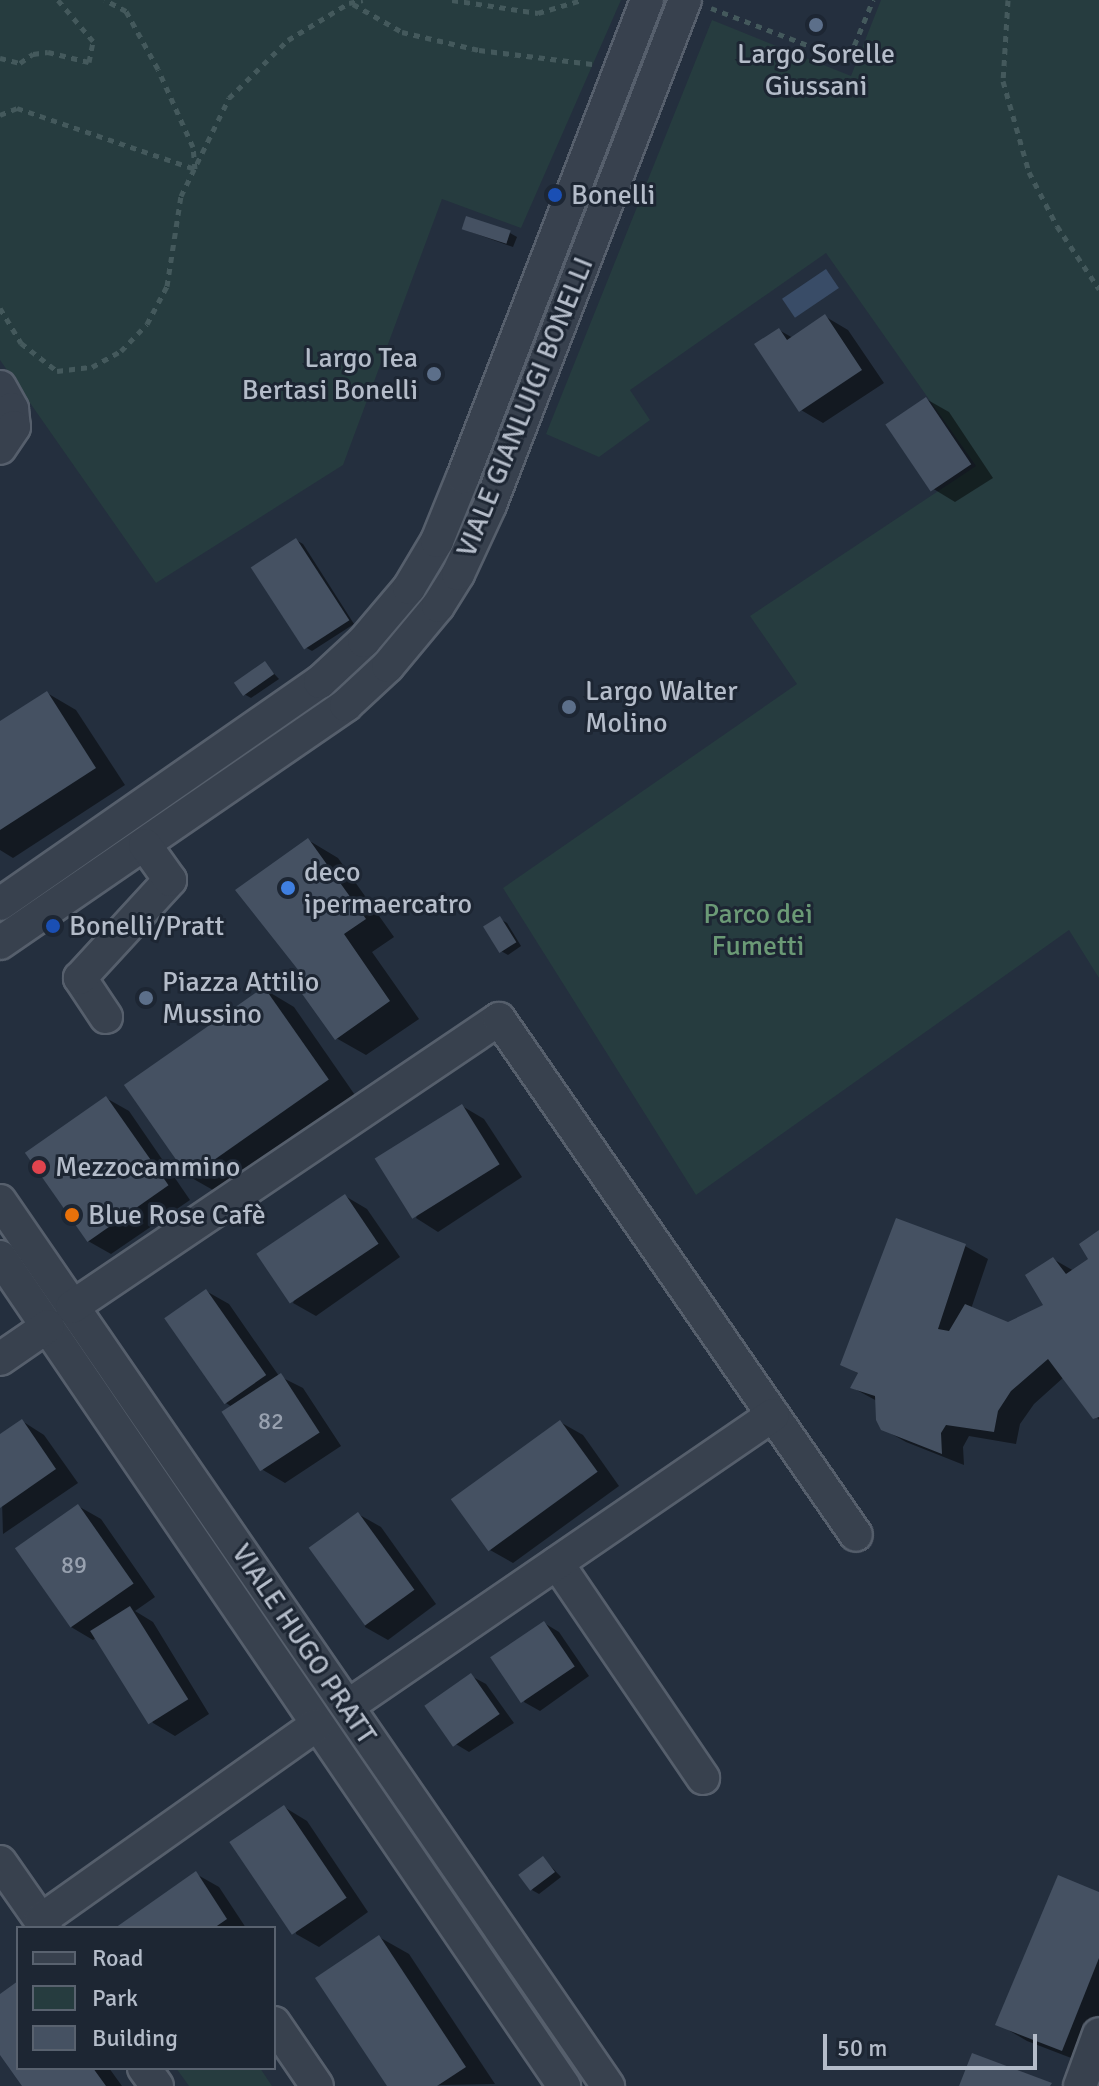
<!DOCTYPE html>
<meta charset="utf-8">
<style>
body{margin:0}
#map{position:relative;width:1099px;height:2086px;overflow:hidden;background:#242f3e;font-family:Signika,sans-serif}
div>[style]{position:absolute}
.green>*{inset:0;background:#263c3f}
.water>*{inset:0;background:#394c67;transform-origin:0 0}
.shadow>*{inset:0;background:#0007}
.building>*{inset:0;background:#455162;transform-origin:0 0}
.path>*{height:5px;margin-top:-2.5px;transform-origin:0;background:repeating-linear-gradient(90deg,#44595c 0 6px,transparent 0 12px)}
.roads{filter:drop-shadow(2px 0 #565f6c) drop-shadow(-2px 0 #565f6c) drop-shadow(0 2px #565f6c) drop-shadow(0 -2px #565f6c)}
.minor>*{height:32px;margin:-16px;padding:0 16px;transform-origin:16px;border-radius:16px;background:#38414e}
.dots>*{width:22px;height:22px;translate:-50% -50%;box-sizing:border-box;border:4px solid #1d2633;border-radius:50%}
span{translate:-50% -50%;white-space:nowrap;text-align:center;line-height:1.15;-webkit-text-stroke:6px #1d2633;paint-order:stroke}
.number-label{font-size:24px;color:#98a1af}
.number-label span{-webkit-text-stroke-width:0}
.poi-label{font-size:28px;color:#b4bcc9}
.left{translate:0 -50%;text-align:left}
.right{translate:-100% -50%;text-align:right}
.street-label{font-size:28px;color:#b4bcc9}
.park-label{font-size:28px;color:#6b9a76}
.legend{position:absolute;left:16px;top:1926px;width:260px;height:144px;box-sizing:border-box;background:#1d2633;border:2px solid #59626f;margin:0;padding:10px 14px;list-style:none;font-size:24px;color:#b4bcc9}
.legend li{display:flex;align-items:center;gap:16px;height:40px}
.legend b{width:40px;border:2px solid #59626f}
.scale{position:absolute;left:823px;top:2034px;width:214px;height:36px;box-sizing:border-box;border:4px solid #b4bcc9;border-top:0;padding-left:10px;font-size:24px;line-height:28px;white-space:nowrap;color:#b4bcc9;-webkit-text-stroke:6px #1d2633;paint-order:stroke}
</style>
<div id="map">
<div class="green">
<i style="clip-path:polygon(0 0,621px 0,521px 228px,442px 199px,343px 465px,156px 583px,0 360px)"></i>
<i style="clip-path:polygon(881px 0,1099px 0,1099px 978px,1069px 930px,696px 1195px,503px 888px,797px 684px,750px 616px,976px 466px,826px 253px,630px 390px,650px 420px,599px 457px,546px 434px,712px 20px,851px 76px)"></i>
<i style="clip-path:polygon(176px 2068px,260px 2068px,272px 2086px,189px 2086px)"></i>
</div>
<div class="water">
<i style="left:826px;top:269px;width:23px;height:53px;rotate:56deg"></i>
</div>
<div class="shadow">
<i style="clip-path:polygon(471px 232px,510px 233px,517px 237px,513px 247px)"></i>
<i style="clip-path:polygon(826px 317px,848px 330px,884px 383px,823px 423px,801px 410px,779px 330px,793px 338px)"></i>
<i style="clip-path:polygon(926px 399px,949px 412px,993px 478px,955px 502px,932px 488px)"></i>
<i style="clip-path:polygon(296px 540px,303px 544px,354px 624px,312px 651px,305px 647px,254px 567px)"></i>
<i style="clip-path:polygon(265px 664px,279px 679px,251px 698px,244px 694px)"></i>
<i style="clip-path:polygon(47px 693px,76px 710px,125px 785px,13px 858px,0 850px,0 723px)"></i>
<i style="clip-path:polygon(308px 840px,338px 858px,394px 937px,372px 952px,419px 1019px,366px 1055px,336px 1038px,302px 971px)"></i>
<i style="clip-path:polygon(500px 919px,507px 923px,521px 946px,508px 955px,501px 951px)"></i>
<i style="clip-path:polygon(264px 989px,294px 1007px,357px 1098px,220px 1194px,190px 1177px)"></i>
<i style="clip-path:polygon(106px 1098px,129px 1111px,190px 1200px,111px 1254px,88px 1241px)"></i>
<i style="clip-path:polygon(462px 1106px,484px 1119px,522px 1177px,438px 1232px,416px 1218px)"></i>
<i style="clip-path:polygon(345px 1196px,367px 1209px,400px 1257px,316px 1316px,293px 1303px)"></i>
<i style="clip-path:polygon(1099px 1232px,1099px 1420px,1064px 1377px,1034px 1404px,1020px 1424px,1016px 1444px,969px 1436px,963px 1447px,964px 1465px,906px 1442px,883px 1429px,877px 1401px,853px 1388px,859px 1374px,842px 1364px,965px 1246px,988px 1259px,971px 1309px,1008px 1325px,1046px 1305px,1053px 1259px,1074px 1271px,1090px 1260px)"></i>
<i style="clip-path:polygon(206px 1291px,229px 1304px,279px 1376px,303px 1388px,341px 1446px,285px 1483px,263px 1470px,232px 1407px,226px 1403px)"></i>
<i style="clip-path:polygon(22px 1421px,44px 1435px,78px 1483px,3px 1534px,0 1436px)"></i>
<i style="clip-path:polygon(560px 1422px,583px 1435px,619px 1486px,513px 1563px,490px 1550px)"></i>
<i style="clip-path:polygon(78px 1506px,101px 1519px,155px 1597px,135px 1611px,153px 1622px,209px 1714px,175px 1736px,153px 1723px,97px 1637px,93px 1640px,71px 1627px)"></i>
<i style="clip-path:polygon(358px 1514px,381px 1527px,436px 1604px,388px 1640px,365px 1627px)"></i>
<i style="clip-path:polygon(544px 1623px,559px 1632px,589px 1676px,540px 1711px,524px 1702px)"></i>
<i style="clip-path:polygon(471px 1676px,486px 1684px,514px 1723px,469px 1752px,454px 1743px)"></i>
<i style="clip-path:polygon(284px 1807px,307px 1821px,368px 1912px,319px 1947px,296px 1934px)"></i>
<i style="clip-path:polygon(543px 1858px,561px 1877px,539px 1894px,532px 1890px)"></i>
<i style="clip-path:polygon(196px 1874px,219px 1887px,246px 1928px,119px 1928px)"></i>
<i style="clip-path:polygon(1099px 1894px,1099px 2048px,1092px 2066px,1027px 2041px,998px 2024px)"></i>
<i style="clip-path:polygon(379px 1937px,409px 1954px,495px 2084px,389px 2086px)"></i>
<i style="clip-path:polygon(18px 1983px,18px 2068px,109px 2068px,122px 2086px,24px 2086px,0 2051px,0 1997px)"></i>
</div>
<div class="building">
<i style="left:466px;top:216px;width:47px;height:14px;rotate:18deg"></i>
<i style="clip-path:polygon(825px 314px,862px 370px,799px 412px,754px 344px,779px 328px,787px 340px)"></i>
<i style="left:926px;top:397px;width:81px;height:49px;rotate:56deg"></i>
<i style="left:296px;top:538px;width:98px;height:54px;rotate:57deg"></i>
<i style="left:265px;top:661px;width:16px;height:38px;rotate:55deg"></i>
<i style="clip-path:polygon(47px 691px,96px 768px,0 830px,0 721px)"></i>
<i style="clip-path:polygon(308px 838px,366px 919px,344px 934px,390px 1001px,335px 1040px,290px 977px,299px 971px,235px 890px)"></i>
<i style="left:500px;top:916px;width:31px;height:20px;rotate:58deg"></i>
<i style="left:264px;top:987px;width:113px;height:171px;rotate:55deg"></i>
<i style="left:106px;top:1096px;width:109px;height:99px;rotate:55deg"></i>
<i style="left:462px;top:1104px;width:71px;height:103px;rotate:58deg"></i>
<i style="left:345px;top:1194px;width:60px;height:107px;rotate:56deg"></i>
<i style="clip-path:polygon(896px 1218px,966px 1244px,938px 1329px,949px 1331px,965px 1304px,1008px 1322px,1043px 1305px,1025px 1275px,1053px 1257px,1066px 1274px,1088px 1259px,1079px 1244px,1099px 1230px,1099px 1417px,1093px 1419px,1048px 1359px,1011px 1391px,998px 1411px,994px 1432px,946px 1425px,941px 1433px,942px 1454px,881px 1430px,876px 1420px,875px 1396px,850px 1388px,858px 1373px,840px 1365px)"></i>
<i style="left:206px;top:1289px;width:105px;height:51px;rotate:55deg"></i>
<i style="left:281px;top:1373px;width:71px;height:71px;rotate:57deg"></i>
<i style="clip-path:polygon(22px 1419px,56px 1469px,0 1508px,0 1434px)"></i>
<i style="left:560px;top:1420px;width:64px;height:135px;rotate:54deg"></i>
<i style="left:78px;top:1504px;width:97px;height:77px;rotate:55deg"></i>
<i style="left:358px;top:1512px;width:96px;height:61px;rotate:54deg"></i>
<i style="left:130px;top:1606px;width:110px;height:47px;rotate:58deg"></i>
<i style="left:544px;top:1621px;width:55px;height:65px;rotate:56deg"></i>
<i style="left:471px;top:1673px;width:50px;height:57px;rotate:55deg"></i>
<i style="left:284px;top:1805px;width:112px;height:66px;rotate:56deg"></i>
<i style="left:543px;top:1856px;width:20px;height:31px;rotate:53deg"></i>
<i style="clip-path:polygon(196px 1871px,227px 1919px,214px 1928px,115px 1928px)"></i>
<i style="clip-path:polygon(1058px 1875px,1099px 1892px,1099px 1958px,1062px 2051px,995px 2025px)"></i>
<i style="clip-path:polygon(379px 1935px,466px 2067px,437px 2086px,387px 2086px,315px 1978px)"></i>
<i style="clip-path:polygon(18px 1981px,18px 2068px,93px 2068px,106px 2086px,22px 2086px,0 2055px,0 1994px)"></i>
<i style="clip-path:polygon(972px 2053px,1052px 2083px,1050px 2086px,959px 2086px)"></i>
</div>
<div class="path">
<i style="left:452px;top:0;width:87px;rotate:8.6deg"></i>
<i style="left:538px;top:13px;width:46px;rotate:-16.5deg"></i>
<i style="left:1008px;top:0;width:81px;rotate:93.5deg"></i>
<i style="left:1003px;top:81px;width:95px;rotate:74.1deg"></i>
<i style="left:1029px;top:172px;width:61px;rotate:62.6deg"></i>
<i style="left:1057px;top:226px;width:76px;rotate:56.3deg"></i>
<i style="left:353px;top:4px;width:56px;rotate:29.7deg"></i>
<i style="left:402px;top:32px;width:79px;rotate:13.2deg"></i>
<i style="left:479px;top:50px;width:114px;rotate:7.1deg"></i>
<i style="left:711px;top:8px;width:142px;rotate:21deg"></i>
<i style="left:844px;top:59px;width:7px;rotate:-27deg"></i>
<i style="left:850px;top:56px;width:61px;rotate:-67.7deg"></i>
<i style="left:0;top:58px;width:21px;rotate:14deg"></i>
<i style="left:20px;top:63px;width:16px;rotate:-35deg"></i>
<i style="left:33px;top:54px;width:15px;rotate:-8deg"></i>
<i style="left:48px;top:52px;width:42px;rotate:13.7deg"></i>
<i style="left:89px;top:62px;width:21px;rotate:-79deg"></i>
<i style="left:93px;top:41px;width:54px;rotate:-130.5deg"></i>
<i style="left:0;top:115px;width:18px;rotate:-22deg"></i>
<i style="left:17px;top:108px;width:188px;rotate:18.9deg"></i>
<i style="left:195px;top:169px;width:22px;rotate:-95deg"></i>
<i style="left:193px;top:147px;width:85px;rotate:-114.2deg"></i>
<i style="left:158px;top:69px;width:66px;rotate:-118.9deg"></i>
<i style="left:126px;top:11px;width:24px;rotate:-152deg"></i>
<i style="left:0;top:308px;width:41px;rotate:59deg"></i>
<i style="left:21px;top:343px;width:46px;rotate:37.9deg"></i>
<i style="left:57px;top:371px;width:35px;rotate:-7deg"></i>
<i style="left:92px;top:367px;width:33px;rotate:-29deg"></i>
<i style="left:121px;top:351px;width:37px;rotate:-46deg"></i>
<i style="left:147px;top:324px;width:43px;rotate:-62.2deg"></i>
<i style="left:167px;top:286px;width:91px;rotate:-81.2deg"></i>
<i style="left:181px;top:196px;width:109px;rotate:-63.9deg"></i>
<i style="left:229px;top:98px;width:83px;rotate:-44.5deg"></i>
<i style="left:288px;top:40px;width:71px;rotate:-31.2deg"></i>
<i style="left:349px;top:3px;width:14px;rotate:-12deg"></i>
</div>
<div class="roads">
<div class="minor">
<i style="left:0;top:387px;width:25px;rotate:61deg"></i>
<i style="left:12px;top:409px;width:18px;rotate:84deg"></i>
<i style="left:14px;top:427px;width:25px;rotate:124deg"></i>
<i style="left:0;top:904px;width:389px;rotate:-34.8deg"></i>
<i style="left:320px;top:682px;width:60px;rotate:-43deg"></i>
<i style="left:364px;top:641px;width:70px;rotate:-49.7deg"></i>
<i style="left:409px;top:588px;width:55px;rotate:-59.2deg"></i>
<i style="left:437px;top:541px;width:69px;rotate:-67.9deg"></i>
<i style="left:463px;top:477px;width:511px;rotate:-68.91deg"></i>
<i style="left:0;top:943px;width:420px;rotate:-34.5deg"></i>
<i style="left:346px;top:705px;width:57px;rotate:-42.9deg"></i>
<i style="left:388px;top:666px;width:78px;rotate:-50.2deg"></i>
<i style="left:438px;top:606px;width:38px;rotate:-58deg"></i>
<i style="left:458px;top:574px;width:76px;rotate:-65.1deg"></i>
<i style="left:490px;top:505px;width:541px;rotate:-68.89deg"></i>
<i style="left:106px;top:1017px;width:47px;rotate:-123.7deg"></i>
<i style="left:80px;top:978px;width:133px;rotate:-47.4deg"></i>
<i style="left:170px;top:880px;width:43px;rotate:-125.5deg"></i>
<i style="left:0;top:1201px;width:1074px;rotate:55.51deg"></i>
<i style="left:0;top:1257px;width:1003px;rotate:55.77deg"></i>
<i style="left:72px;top:1307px;width:515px;rotate:-34deg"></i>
<i style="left:499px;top:1019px;width:627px;rotate:55.32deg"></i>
<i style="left:0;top:1359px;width:58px;rotate:-34.5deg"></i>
<i style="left:557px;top:1563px;width:260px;rotate:55.8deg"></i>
<i style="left:348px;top:1706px;width:515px;rotate:-34.4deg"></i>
<i style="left:0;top:1862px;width:80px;rotate:55.1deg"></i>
<i style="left:41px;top:1920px;width:337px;rotate:-35.3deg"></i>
<i style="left:274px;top:2023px;width:76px;rotate:55.7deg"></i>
<i style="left:144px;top:2068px;width:22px;rotate:54deg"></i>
<i style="left:1080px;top:2086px;width:55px;rotate:-69.9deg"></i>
</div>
</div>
<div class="dots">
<i style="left:816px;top:25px;background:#5c6f8a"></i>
<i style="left:555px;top:195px;background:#1a4fb4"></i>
<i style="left:434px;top:374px;background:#5c6f8a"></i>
<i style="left:569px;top:707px;background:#5c6f8a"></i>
<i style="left:288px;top:888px;background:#3f7fe0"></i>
<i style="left:53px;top:926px;background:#1a4fb4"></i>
<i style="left:146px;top:998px;background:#5c6f8a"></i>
<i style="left:39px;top:1167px;background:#e0444e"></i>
<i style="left:72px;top:1215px;background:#e8710a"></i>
</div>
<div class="number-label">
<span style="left:271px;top:1422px">82</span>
<span style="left:74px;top:1566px">89</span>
</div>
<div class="poi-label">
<span style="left:816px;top:70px">Largo Sorelle<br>Giussani</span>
<span class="left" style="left:571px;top:195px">Bonelli</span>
<span class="right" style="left:418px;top:374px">Largo Tea<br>Bertasi Bonelli</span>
<span class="left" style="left:585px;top:707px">Largo Walter<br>Molino</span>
<span class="left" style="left:304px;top:888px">deco<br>ipermaercatro</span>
<span class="left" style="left:69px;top:926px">Bonelli/Pratt</span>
<span class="left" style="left:162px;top:998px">Piazza Attilio<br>Mussino</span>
<span class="left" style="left:55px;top:1167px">Mezzocammino</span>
<span class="left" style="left:88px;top:1215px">Blue Rose Cafè</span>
</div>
<div class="street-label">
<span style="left:525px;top:407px;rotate:-68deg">VIALE GIANLUIGI BONELLI</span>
<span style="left:304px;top:1644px;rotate:56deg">VIALE HUGO PRATT</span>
</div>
<div class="park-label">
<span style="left:758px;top:930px">Parco dei<br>Fumetti</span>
</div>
<ul class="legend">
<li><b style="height:10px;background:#38414e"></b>Road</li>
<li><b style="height:22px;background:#263c3f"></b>Park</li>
<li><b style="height:22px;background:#455162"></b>Building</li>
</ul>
<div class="scale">50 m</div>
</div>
